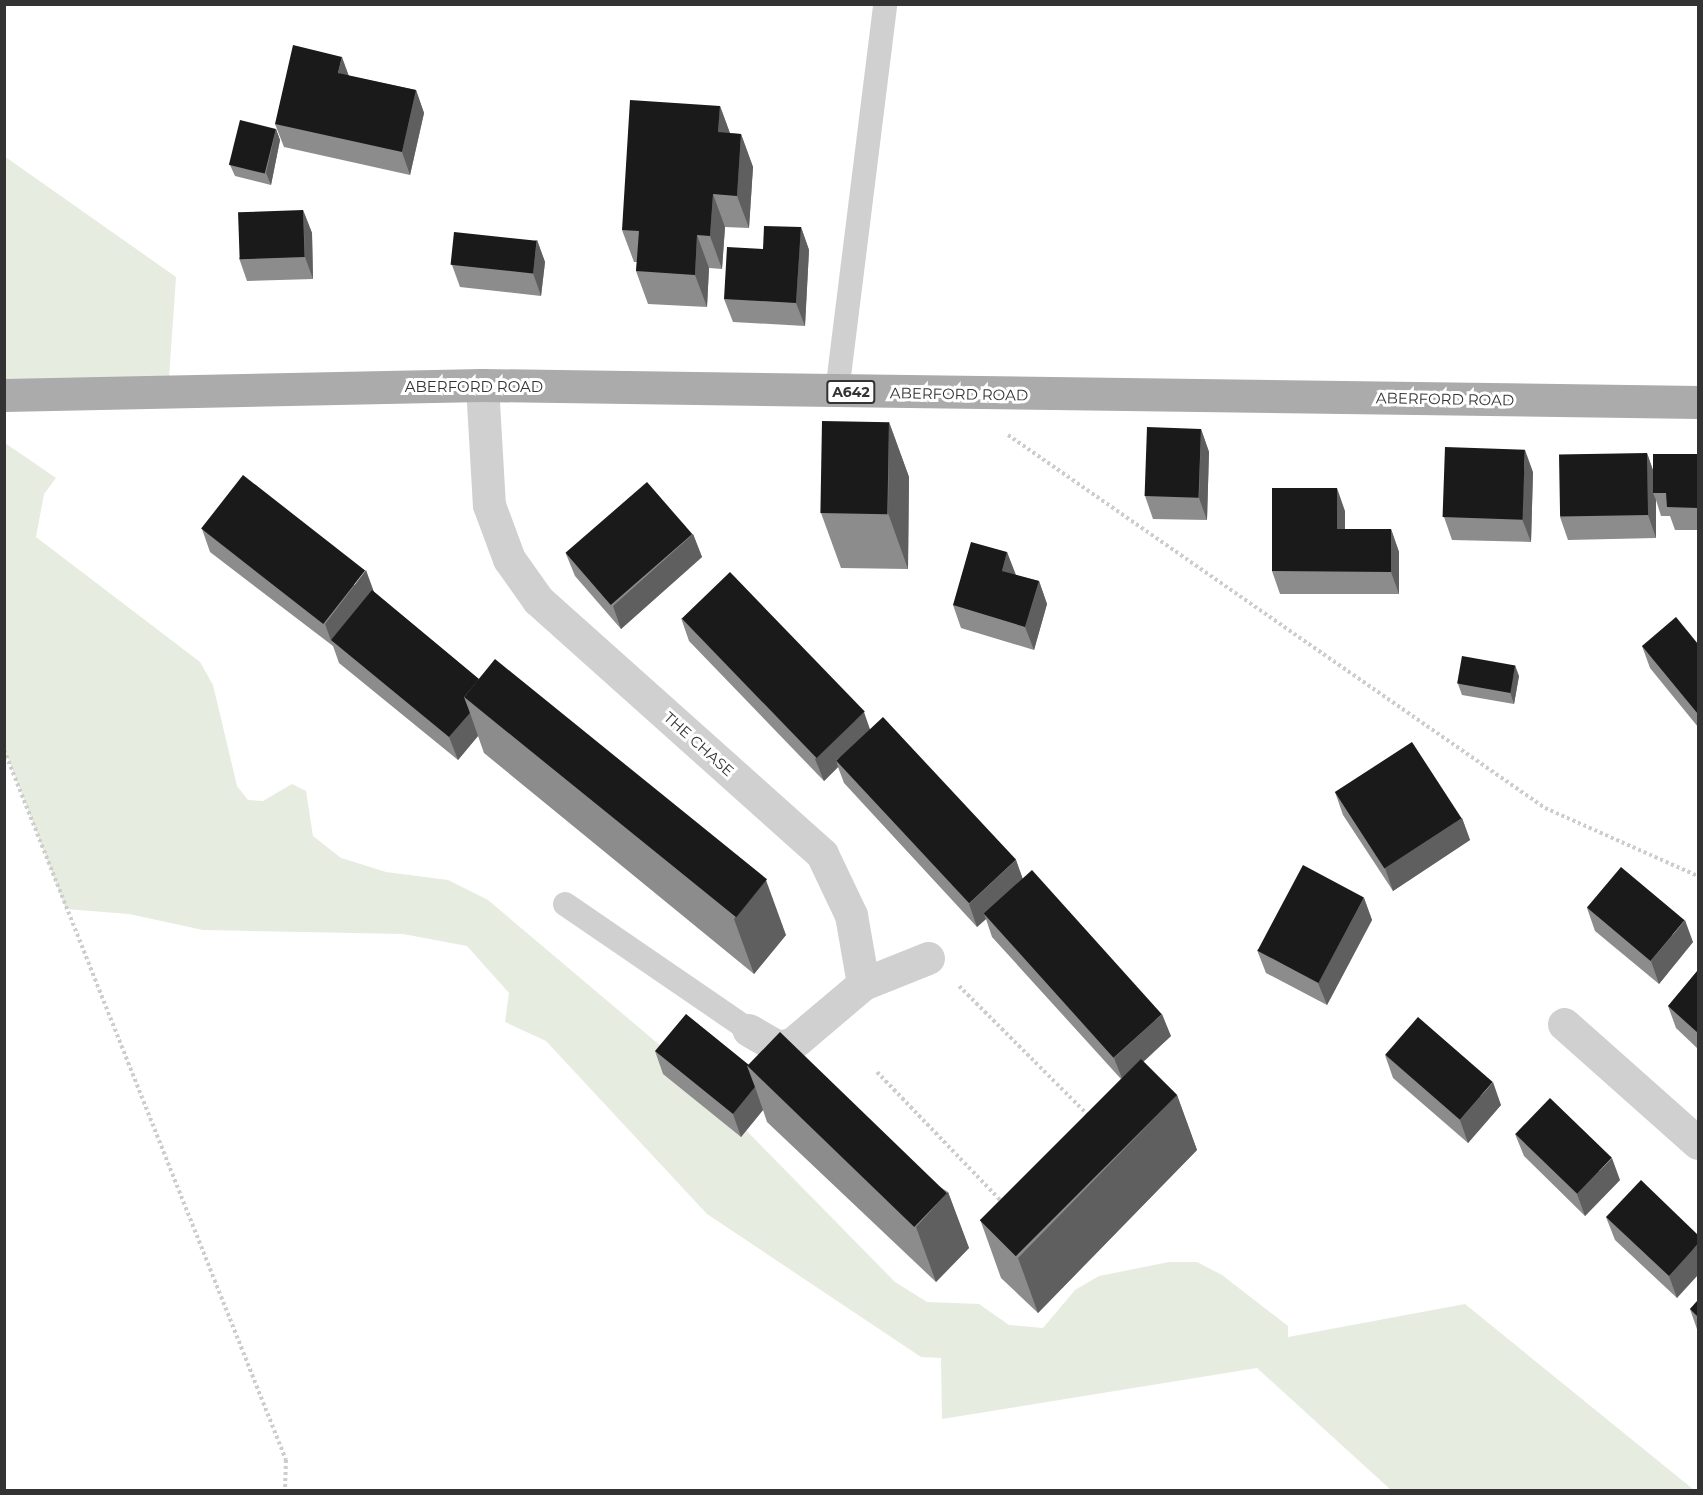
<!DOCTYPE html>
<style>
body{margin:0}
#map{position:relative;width:1703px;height:1495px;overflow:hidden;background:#fff;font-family:Montserrat,sans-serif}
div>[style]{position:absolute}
.green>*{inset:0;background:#e6ecdf}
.path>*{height:4px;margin-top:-2px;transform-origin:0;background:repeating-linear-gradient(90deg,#cdcdcd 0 3px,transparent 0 6px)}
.service>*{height:24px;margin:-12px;padding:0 12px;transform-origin:12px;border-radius:12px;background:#d0d0d0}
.minor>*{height:33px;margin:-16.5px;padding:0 16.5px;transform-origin:16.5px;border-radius:16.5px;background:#d0d0d0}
.primary>*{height:33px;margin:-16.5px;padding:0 16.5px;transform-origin:16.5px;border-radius:16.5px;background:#ababab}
.wall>*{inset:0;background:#8c8c8c}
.shaded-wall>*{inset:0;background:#5f5f5f}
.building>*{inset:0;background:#1a1a1a;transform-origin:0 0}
span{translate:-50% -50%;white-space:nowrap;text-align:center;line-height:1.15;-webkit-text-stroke:6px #fff;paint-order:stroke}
.shield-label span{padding:2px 4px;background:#fff;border:2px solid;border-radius:4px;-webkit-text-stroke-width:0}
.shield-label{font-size:14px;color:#333;font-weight:700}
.street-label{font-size:15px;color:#333}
.frame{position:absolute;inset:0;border:6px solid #333;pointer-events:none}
</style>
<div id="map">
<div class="green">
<i style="clip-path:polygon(4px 156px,176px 277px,168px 392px,5px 395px)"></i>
<i style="clip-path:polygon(5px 443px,56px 478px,44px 494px,36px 537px,200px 662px,213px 685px,237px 786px,248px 800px,263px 801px,292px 784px,306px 791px,313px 836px,341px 858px,386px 872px,448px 880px,488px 900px,675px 1058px,895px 1282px,927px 1302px,979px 1304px,1009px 1325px,1043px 1328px,1075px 1290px,1099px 1276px,1169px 1262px,1197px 1262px,1222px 1275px,1288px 1326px,1288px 1337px,1465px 1304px,1694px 1490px,1391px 1490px,1257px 1368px,942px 1419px,941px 1358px,921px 1357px,707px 1214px,546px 1041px,505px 1022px,509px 993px,467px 946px,403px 934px,203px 930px,129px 914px,66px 909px,5px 750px)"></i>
</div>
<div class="path">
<i style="left:1008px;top:435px;width:654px;rotate:34.78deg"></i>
<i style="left:1545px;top:808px;width:167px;rotate:24deg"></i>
<i style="left:4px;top:750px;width:764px;rotate:68.34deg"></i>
<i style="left:286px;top:1460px;width:30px;rotate:92deg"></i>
<i style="left:959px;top:986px;width:184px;rotate:45deg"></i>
<i style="left:877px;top:1072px;width:185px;rotate:46.1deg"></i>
</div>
<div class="service">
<i style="left:837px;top:392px;width:391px;rotate:-82.9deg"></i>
<i style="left:565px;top:904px;width:223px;rotate:34.4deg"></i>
</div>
<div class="minor">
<i style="left:482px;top:385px;width:120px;rotate:86.7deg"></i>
<i style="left:489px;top:505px;width:58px;rotate:69.7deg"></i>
<i style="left:509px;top:559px;width:50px;rotate:54.7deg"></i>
<i style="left:538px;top:600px;width:381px;rotate:41.8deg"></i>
<i style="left:822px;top:854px;width:68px;rotate:64.6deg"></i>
<i style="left:851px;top:915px;width:70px;rotate:80.1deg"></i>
<i style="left:863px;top:984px;width:93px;rotate:139.8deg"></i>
<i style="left:792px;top:1044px;width:14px;rotate:168deg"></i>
<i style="left:778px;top:1047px;width:34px;rotate:-150deg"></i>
<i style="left:863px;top:984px;width:70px;rotate:-21.8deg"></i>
<i style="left:1564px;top:1024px;width:179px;rotate:41.6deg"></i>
</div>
<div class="primary">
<i style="left:4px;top:395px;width:478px;rotate:-1.2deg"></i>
<i style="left:482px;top:385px;width:1216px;rotate:0.8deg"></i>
</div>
<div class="wall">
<i style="clip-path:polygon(349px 76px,416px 90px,424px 113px,410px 175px,284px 147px,275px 124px)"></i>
<i style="clip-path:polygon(720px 106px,730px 133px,741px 134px,753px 167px,749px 228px,725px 227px,722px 269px,709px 268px,707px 307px,648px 304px,636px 271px,637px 262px,634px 262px,622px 230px)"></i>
<i style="clip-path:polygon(276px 129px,280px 140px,271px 185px,235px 176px,230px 165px)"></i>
<i style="clip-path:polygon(303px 210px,312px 233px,313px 279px,247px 281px,239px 258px)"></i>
<i style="clip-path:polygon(801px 227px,809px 250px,805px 326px,733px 322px,724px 299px,763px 249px)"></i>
<i style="clip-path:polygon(537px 240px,545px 262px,541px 296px,460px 287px,452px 265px)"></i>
<i style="clip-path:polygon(889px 422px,909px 477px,908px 569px,841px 568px,821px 513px)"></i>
<i style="clip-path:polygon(1201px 429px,1209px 452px,1207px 520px,1153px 519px,1145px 496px)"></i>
<i style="clip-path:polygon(1647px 453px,1653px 470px,1698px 454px,1698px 530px,1675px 530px,1670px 516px,1661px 516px,1656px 500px,1656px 538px,1568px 540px,1560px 517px)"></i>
<i style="clip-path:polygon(1533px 472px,1531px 542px,1452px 540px,1444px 517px)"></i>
<i style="clip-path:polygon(1345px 511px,1345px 529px,1391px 529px,1399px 552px,1399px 594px,1280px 594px,1272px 571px)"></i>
<i style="clip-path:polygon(202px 529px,374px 592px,786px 935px,754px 974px,484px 753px,478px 736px,458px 760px,339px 663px,333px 646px,210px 552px)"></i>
<i style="clip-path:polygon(693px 534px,702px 557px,621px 629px,575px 576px,566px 554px)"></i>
<i style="clip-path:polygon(1007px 552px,1015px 575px,1039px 581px,1047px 604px,1034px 650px,961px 628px,953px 605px)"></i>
<i style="clip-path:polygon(681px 618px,870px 729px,1016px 860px,1023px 879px,1171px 1036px,1143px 1061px,1177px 1095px,1197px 1150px,1038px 1313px,1001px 1278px,981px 1222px,1121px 1079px,992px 937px,986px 919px,977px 927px,844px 783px,838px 767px,824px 781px,689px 641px)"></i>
<i style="clip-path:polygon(1698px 644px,1698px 727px,1650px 668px,1642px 646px)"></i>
<i style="clip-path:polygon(1519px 676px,1514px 704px,1462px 695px,1458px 684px)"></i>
<i style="clip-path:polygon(1335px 792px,1462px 818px,1470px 840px,1393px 891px,1343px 815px)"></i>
<i style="clip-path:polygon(1364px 898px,1372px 920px,1327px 1005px,1266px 973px,1257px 950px)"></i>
<i style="clip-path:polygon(1587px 908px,1693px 942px,1659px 984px,1595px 931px)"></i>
<i style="clip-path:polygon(1698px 970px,1698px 1049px,1676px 1028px,1668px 1006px)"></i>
<i style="clip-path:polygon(655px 1051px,749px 1065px,948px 1192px,969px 1248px,936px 1282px,767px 1122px,763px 1110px,741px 1137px,663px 1074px)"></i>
<i style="clip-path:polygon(1385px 1055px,1501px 1105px,1468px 1143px,1393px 1078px)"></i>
<i style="clip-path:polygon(1515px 1134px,1620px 1180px,1585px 1216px,1524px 1156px)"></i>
<i style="clip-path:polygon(1606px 1217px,1698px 1235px,1677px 1298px,1615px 1240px)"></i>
<i style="clip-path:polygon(1698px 1300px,1698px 1332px,1690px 1309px)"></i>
</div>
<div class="shaded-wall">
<i style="clip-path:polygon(342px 57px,350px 79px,338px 73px)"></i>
<i style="clip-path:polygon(416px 90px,424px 113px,410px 175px,402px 152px)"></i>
<i style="clip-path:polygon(720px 106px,732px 139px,718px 132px)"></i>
<i style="clip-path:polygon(276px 129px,280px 140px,271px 185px,266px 173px)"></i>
<i style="clip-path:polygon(741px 134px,753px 167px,749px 228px,737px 196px)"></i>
<i style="clip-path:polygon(713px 194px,725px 227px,722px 269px,710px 236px)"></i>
<i style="clip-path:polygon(303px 210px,312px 233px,313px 279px,305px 257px)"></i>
<i style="clip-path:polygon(801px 227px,809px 250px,805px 326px,796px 303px)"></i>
<i style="clip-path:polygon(697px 235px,709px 268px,707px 307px,695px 275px)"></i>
<i style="clip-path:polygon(537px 240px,545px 262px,541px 296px,533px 273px)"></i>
<i style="clip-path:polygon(889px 422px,909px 477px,908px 569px,888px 513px)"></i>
<i style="clip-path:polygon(1201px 429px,1209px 452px,1207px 520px,1199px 498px)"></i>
<i style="clip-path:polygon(1525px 450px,1533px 472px,1531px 542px,1522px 519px)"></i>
<i style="clip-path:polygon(1647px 453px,1655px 476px,1653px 493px,1656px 500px,1656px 538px,1648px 515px)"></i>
<i style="clip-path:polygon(1337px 488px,1345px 511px,1345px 551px,1337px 529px)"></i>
<i style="clip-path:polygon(1391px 529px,1399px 552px,1399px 594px,1391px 572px)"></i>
<i style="clip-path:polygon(693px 534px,702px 557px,621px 629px,613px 606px)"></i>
<i style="clip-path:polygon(1007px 552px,1016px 575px,1002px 571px)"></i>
<i style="clip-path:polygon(366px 570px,374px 592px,331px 640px,333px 646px,325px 624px)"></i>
<i style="clip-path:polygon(1039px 581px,1047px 604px,1034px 650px,1025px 627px)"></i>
<i style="clip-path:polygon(1515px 665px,1519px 676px,1514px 704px,1510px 692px)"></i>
<i style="clip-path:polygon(864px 712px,872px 735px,836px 760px,838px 767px,824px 781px,815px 759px)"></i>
<i style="clip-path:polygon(470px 713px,478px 736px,458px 760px,449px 737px)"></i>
<i style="clip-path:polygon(1462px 818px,1470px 840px,1393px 891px,1385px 868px)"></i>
<i style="clip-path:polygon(1016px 860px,1024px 883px,984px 914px,986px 919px,977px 927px,969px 904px)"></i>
<i style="clip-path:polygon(766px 880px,786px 935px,754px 974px,734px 919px)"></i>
<i style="clip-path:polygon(1364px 898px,1372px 920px,1327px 1005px,1318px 983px)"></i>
<i style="clip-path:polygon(1685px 920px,1693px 942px,1659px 984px,1651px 961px)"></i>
<i style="clip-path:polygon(1162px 1014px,1171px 1036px,1123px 1081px,1114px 1058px)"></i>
<i style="clip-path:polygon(1493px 1082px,1501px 1105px,1468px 1143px,1460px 1120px)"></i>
<i style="clip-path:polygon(755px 1087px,763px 1110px,741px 1137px,733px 1114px)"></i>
<i style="clip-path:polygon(1177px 1095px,1197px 1150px,1038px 1313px,1018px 1258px)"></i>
<i style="clip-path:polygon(1612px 1158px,1620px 1180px,1585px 1216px,1577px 1194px)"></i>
<i style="clip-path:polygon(948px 1192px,969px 1248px,936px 1282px,916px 1227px)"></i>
<i style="clip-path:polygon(1698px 1244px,1698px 1275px,1677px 1298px,1669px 1276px)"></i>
</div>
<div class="building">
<i style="clip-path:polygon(293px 45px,342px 57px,338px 73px,416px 90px,402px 152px,275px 124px)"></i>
<i style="clip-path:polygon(630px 100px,720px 106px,718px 132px,741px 134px,737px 196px,713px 194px,710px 236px,697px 235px,695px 275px,636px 271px,639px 231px,622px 230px)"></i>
<i style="left:240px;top:120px;width:37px;height:46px;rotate:14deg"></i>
<i style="left:303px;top:210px;width:47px;height:65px;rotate:88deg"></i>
<i style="clip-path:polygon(764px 226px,801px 227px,796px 303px,724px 299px,727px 247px,763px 249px)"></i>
<i style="left:454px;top:232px;width:83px;height:33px;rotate:6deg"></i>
<i style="left:822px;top:421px;width:67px;height:92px;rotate:1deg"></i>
<i style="left:1147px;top:427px;width:54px;height:69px;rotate:2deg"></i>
<i style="left:1445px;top:447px;width:80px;height:70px;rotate:2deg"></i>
<i style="left:1647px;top:453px;width:62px;height:88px;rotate:89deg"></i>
<i style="clip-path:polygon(1653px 454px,1698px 454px,1698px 508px,1667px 507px,1666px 493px,1653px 493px)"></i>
<i style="left:243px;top:475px;width:155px;height:68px;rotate:38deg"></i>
<i style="left:647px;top:482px;width:69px;height:108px;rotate:49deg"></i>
<i style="clip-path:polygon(1272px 488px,1337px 488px,1337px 529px,1391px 529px,1391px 572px,1272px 571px)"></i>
<i style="clip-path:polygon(971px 542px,1007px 552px,1002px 571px,1039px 581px,1025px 627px,953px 605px)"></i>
<i style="left:730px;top:572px;width:194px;height:67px;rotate:46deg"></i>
<i style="clip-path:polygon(372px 590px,479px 679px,464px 697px,470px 713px,449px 737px,331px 640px)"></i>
<i style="clip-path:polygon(1676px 617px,1698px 644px,1698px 714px,1642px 646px)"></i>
<i style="left:1462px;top:656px;width:54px;height:28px;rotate:10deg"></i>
<i style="left:495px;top:659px;width:350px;height:49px;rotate:39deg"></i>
<i style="left:883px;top:717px;width:195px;height:64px;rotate:47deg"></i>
<i style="left:1412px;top:742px;width:91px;height:92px;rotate:57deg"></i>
<i style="left:1303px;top:865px;width:69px;height:97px;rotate:28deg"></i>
<i style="left:1621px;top:867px;width:83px;height:53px;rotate:40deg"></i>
<i style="left:1032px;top:870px;width:194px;height:65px;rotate:48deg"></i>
<i style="clip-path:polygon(1698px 970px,1698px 1033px,1668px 1006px)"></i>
<i style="clip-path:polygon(686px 1014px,749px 1065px,747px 1066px,755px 1087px,733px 1114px,655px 1051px)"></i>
<i style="left:1418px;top:1017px;width:99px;height:50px;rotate:41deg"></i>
<i style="left:780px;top:1032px;width:232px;height:47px;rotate:44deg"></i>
<i style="left:1141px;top:1059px;width:51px;height:228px;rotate:45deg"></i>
<i style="left:1550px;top:1098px;width:86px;height:50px;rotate:44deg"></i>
<i style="clip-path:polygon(1641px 1180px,1698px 1235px,1698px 1244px,1669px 1276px,1606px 1217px)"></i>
<i style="clip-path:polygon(1698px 1300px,1698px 1317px,1690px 1309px)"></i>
</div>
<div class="shield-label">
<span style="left:851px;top:392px">A642</span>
</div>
<div class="street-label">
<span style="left:474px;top:387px">ABERFORD ROAD</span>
<span style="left:959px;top:394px;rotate:1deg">ABERFORD ROAD</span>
<span style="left:1445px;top:399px;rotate:1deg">ABERFORD ROAD</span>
<span style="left:699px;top:744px;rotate:42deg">THE CHASE</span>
</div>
<div class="frame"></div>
</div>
